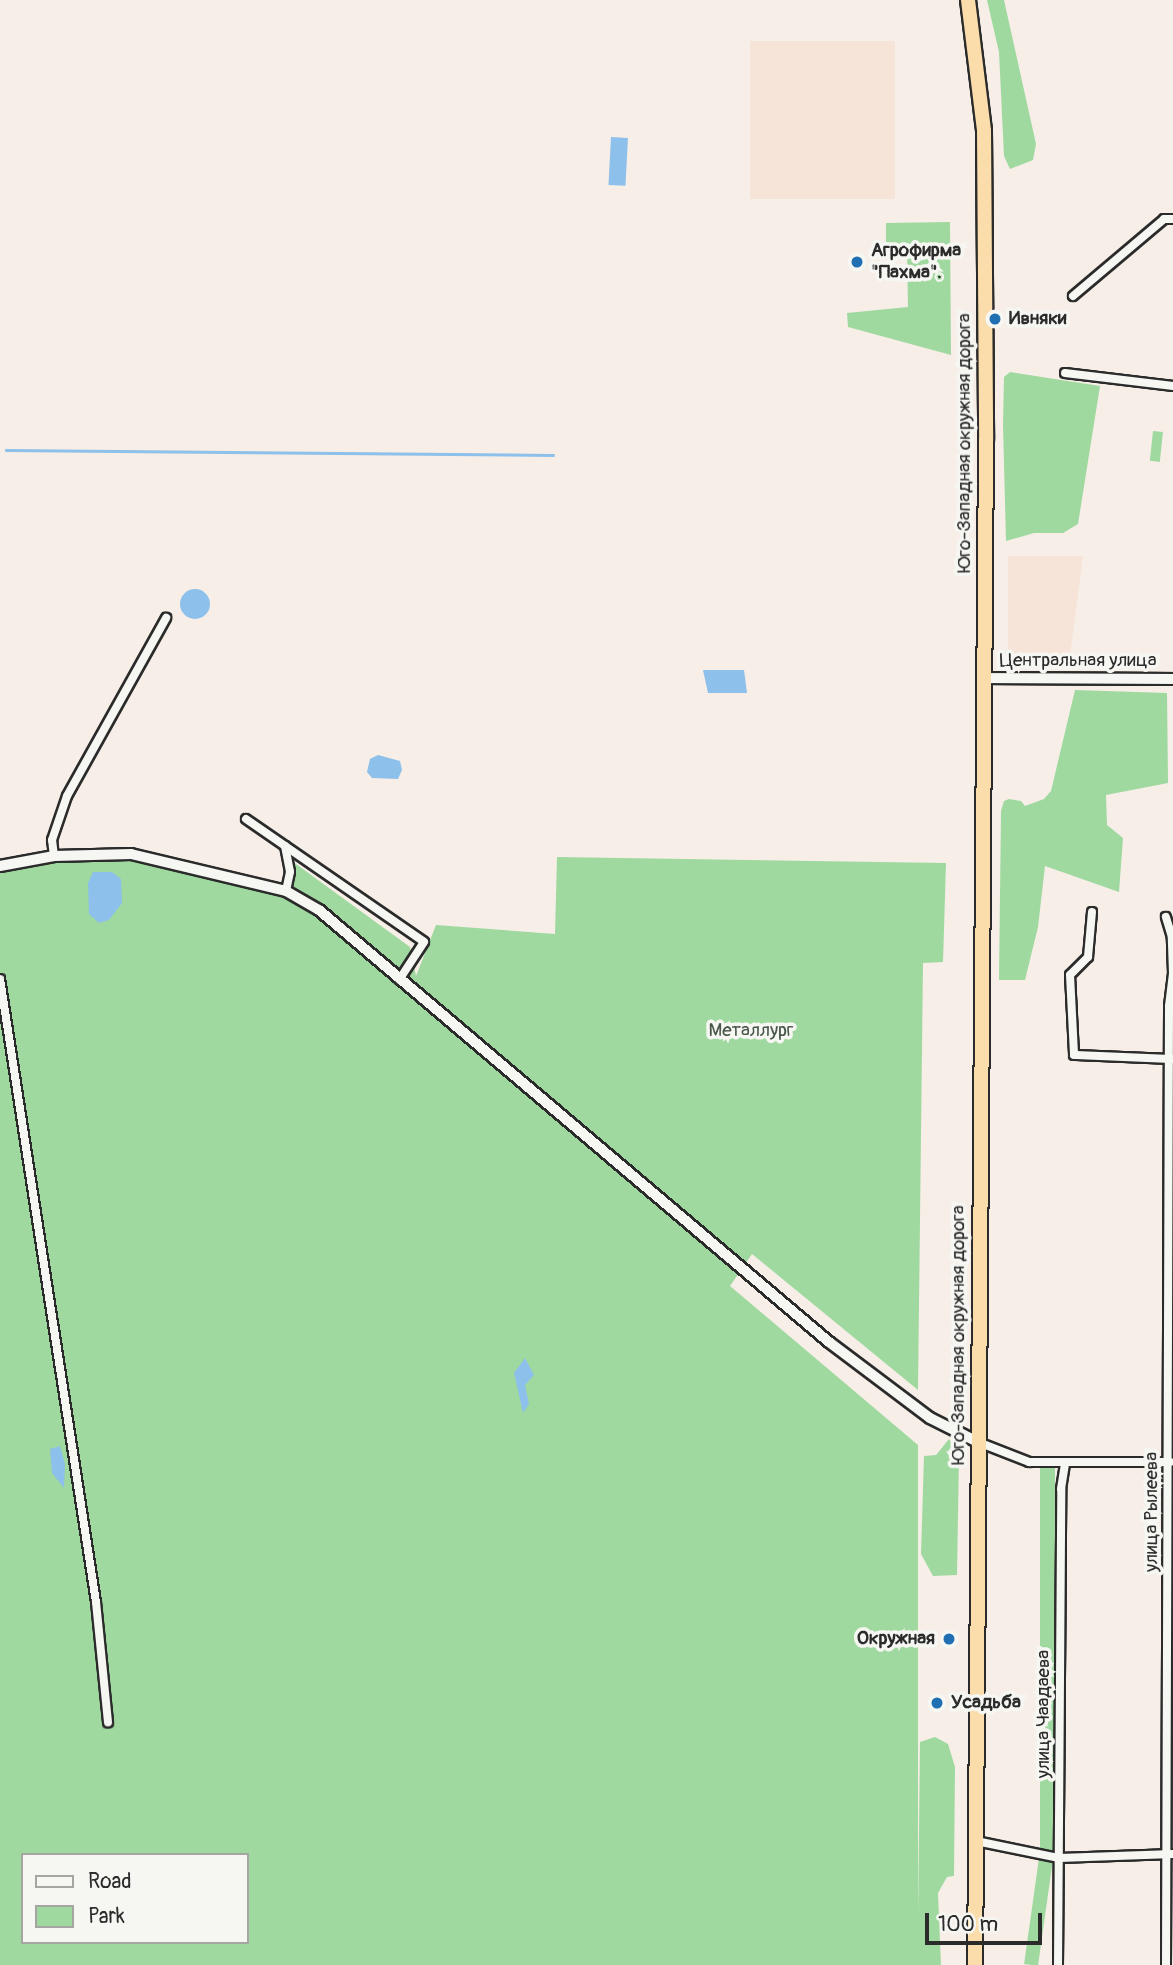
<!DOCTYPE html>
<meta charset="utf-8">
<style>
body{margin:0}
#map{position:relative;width:1173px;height:1965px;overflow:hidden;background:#f6eee7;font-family:Pangolin,sans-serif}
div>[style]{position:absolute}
.built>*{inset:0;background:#f7e4d9;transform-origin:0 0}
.green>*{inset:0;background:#9fd99f;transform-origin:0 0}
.water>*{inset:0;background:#8dc0ea;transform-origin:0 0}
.round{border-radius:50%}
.stream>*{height:2.5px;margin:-1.25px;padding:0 1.25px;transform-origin:1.25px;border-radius:1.25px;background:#8dc0ea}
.roads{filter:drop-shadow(2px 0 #2b2b2b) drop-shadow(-2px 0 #2b2b2b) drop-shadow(0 2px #2b2b2b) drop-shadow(0 -2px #2b2b2b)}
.street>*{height:8px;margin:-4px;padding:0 4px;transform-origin:4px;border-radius:4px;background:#f6f6f2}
.secondary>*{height:10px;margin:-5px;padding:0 5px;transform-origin:5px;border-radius:5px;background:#f6f6f2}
.highway>*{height:14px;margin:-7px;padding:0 7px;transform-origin:7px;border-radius:7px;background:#fbddab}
.dots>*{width:19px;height:19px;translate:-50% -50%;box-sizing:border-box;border:4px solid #f6f6f2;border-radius:50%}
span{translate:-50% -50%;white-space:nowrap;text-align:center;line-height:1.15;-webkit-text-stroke:7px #f6f6f2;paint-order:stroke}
.poi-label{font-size:19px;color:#2b2b2b;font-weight:700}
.left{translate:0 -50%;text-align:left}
.right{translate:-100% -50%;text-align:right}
.street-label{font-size:19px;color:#2b2b2b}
.park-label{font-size:19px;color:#485648}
.legend{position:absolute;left:21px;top:1853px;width:228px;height:91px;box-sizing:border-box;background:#f6f6f2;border:2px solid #a5a5a2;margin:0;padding:9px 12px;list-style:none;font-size:21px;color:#2b2b2b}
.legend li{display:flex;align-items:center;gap:14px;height:35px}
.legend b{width:35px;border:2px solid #a5a5a2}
.scale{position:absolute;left:925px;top:1913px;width:117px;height:32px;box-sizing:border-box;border:4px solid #2b2b2b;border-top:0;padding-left:9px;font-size:21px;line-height:24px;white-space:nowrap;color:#2b2b2b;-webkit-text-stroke:5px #f6f6f2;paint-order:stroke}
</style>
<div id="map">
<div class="built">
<i style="left:895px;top:41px;width:158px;height:145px;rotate:90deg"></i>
<i style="clip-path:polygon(1008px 556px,1083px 556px,1070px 656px,1008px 655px)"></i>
</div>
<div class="green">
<i style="clip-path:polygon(987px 0,1004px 0,1036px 144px,1033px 160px,1010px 169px,1004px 156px,999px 52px)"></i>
<i style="clip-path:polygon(950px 222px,951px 355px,848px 327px,847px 313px,908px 307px,907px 251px,886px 248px,886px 223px)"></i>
<i style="clip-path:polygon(1010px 372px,1100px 386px,1078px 524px,1063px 533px,1034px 533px,1006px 541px,1003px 425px,1004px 377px)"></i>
<i style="left:1153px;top:431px;width:10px;height:30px;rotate:6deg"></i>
<i style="clip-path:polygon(1075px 690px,1167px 693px,1168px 783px,1106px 795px,1107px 825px,1123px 838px,1119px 892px,1045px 866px,1038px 927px,1025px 980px,999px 980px,1001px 811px,1004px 801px,1009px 799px,1021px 801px,1025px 806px,1044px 799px,1051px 791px)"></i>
<i style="clip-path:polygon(evenodd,101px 852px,285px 891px,290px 873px,285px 856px,410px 947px,416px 976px,436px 925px,555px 934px,557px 857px,946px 863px,943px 962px,923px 963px,918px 1390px,752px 1254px,730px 1286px,918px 1445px,918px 1919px,920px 1742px,935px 1737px,948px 1744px,955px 1767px,954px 1876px,947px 1877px,938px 1893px,941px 1965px,0 1965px,0 866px,101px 852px,23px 1855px,247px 1855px,247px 1942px,23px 1942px,23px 1855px)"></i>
<i style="clip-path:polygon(949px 1439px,959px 1457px,957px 1575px,933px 1576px,921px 1554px,924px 1456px,936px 1455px)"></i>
<i style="left:1040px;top:1467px;width:15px;height:384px"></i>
<i style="left:1039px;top:1858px;width:14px;height:107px;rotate:8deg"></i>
</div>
<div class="water">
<i style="left:611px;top:137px;width:17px;height:48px;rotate:3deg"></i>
<i class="round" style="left:180px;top:589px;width:30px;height:30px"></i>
<i style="clip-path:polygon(703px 670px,744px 670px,747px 693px,708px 693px)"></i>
<i style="clip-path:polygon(378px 755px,400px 761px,402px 770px,398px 779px,372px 778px,367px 772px,370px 759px)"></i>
<i style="clip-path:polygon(93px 872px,112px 872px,121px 879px,122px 903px,109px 920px,99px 923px,89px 914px,88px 883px)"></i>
<i style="clip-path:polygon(525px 1358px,534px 1375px,525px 1385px,529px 1404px,523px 1413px,514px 1373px)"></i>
<i style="clip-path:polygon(60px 1446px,65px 1464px,64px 1488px,52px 1473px,50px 1449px)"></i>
</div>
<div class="stream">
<i style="left:6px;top:450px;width:547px;rotate:0.52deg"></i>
</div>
<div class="roads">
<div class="street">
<i style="left:1073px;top:296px;width:119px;rotate:-40.2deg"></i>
<i style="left:1164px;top:219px;width:9px"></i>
<i style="left:1065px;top:373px;width:109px;rotate:6.9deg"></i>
<i style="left:246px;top:819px;width:216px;rotate:34.6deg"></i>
<i style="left:424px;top:942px;width:45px;rotate:123.3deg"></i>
<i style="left:285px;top:846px;width:26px;rotate:79deg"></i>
<i style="left:290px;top:872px;width:19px;rotate:102deg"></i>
<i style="left:54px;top:856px;width:16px;rotate:-97deg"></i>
<i style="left:52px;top:840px;width:46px;rotate:-71.2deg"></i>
<i style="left:67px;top:796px;width:204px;rotate:-60.9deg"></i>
<i style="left:1092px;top:912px;width:45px;rotate:95.1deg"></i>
<i style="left:1088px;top:957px;width:25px;rotate:135deg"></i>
<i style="left:1070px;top:975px;width:80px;rotate:87.1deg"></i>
<i style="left:1074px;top:1055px;width:99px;rotate:2.3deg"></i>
<i style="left:0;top:979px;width:630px;rotate:81.24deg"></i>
<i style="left:96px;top:1602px;width:121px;rotate:84.3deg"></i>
<i style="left:978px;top:1442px;width:55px;rotate:21.4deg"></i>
<i style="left:1029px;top:1462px;width:141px"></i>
<i style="left:976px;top:1841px;width:85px;rotate:11.6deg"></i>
<i style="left:1059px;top:1858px;width:114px;rotate:-2deg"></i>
<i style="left:1058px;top:1965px;width:476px;rotate:-89.6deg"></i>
<i style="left:1061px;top:1489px;width:26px;rotate:-81deg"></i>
<i style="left:1166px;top:1965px;width:959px;rotate:-89.82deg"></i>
<i style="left:1169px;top:1006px;width:33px;rotate:-83deg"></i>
<i style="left:1173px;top:973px;width:36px;rotate:-92deg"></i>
<i style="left:1172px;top:937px;width:21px;rotate:-107deg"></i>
</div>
<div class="secondary">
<i style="left:983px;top:678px;width:190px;rotate:0.3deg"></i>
<i style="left:0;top:866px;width:55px;rotate:-10.5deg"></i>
<i style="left:54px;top:856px;width:77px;rotate:-1.5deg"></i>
<i style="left:131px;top:854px;width:159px;rotate:13.4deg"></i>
<i style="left:286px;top:891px;width:38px;rotate:30deg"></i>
<i style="left:319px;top:910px;width:668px;rotate:40.27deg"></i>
<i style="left:829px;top:1342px;width:126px;rotate:37deg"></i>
<i style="left:930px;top:1418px;width:54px;rotate:26.6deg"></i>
</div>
<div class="highway">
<i style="left:968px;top:0;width:132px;rotate:83deg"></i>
<i style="left:984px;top:131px;width:309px;rotate:89.6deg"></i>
<i style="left:986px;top:440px;width:1525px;rotate:90.41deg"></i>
</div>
</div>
<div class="dots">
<i style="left:857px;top:262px;background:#1f6fb2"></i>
<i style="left:995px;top:319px;background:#1f6fb2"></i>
<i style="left:949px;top:1639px;background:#1f6fb2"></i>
<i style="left:937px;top:1703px;background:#1f6fb2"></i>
</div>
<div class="poi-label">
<span class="left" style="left:871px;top:262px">Агрофирма<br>"Пахма".</span>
<span class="left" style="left:1009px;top:319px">Ивняки</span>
<span class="right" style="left:935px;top:1639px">Окружная</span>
<span class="left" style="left:951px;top:1703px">Усадьба</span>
</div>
<div class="street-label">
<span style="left:965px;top:443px;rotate:-90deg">Юго-Западная окружная дорога</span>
<span style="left:1078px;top:661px">Центральная улица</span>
<span style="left:959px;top:1335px;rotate:-90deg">Юго-Западная окружная дорога</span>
<span style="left:1152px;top:1512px;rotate:-90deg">улица Рылеева</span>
<span style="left:1044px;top:1714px;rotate:-90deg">улица Чаадаева</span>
</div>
<div class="park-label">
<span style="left:751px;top:1031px">Металлург</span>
</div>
<ul class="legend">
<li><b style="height:9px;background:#f6f6f2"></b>Road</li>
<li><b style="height:19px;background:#9fd99f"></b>Park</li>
</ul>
<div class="scale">100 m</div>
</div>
